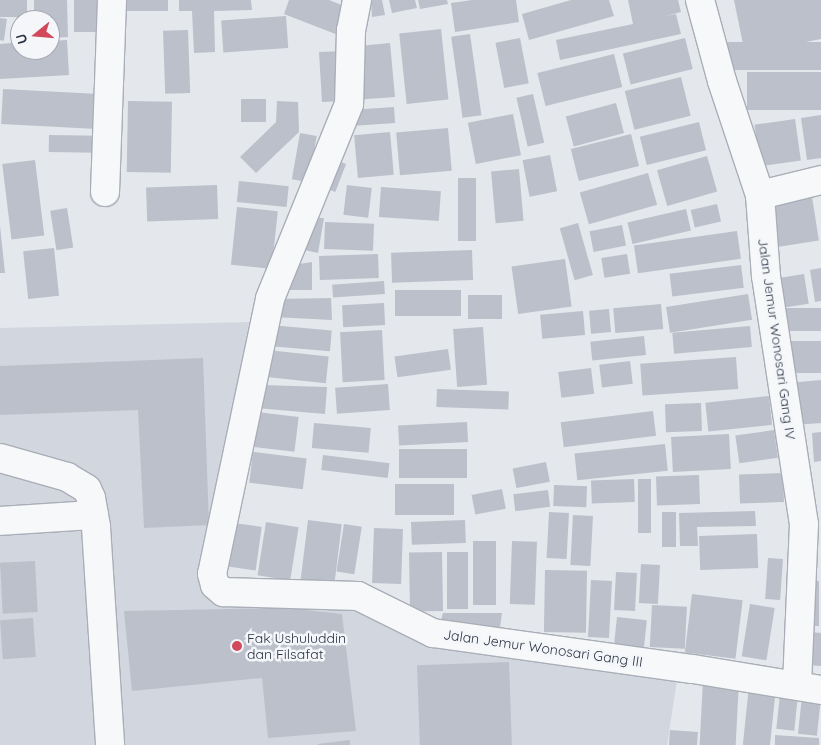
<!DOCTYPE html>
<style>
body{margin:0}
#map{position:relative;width:821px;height:745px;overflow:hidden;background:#e4e7ec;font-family:Quicksand,sans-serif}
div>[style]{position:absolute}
.built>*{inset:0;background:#d2d6de}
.building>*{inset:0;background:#bbc0ca;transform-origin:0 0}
.roads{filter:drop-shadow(1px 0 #a9aeb7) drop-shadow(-1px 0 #a9aeb7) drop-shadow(0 1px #a9aeb7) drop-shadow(0 -1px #a9aeb7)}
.minor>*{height:28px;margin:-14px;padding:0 14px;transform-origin:14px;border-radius:14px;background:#f7f8fa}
.dots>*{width:14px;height:14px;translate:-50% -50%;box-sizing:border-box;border:2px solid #f4f6f9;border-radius:50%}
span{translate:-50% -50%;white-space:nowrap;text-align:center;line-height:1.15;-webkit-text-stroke:5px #f4f6f9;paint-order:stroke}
.street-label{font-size:14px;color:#2b3445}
.poi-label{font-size:14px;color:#2b3445}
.left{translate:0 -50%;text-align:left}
.north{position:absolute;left:10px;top:10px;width:50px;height:50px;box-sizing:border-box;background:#f4f6f9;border:1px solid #a4a8b1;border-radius:50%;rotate:253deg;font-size:14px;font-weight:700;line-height:20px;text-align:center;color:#2b3445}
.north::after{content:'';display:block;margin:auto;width:18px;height:22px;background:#d1495b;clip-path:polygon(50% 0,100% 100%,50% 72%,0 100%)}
</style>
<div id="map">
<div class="built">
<i style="clip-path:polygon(249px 322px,205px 579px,319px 587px,420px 623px,680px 661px,667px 745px,0 745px,0 328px)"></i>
</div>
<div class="building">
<i style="left:0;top:0;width:27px;height:17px"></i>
<i style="clip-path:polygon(34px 0,67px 0,68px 37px,50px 38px,50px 20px,34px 20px)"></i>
<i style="left:74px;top:0;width:31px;height:32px"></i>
<i style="left:117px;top:0;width:51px;height:11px"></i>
<i style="clip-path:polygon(179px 0,251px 0,252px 10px,214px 11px,215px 52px,194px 53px,192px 11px,179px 11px)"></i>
<i style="clip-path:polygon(289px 0,329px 0,349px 8px,338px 35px,284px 14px)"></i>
<i style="clip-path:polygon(371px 0,382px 0,385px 15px,372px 17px)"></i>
<i style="clip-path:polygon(389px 0,415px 0,417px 8px,392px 13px)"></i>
<i style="clip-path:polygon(418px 0,447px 0,448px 4px,420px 9px)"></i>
<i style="clip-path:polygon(472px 0,516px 0,519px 22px,455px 32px,451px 3px)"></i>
<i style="clip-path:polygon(571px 0,609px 0,614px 16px,529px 40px,522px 14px)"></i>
<i style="clip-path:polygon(628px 0,678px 0,681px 12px,665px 16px,676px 14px,681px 34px,560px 60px,556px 40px,633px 24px)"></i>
<i style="clip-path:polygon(734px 0,821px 0,821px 39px,745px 54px)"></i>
<i style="left:286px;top:16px;width:32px;height:65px;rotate:86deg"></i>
<i style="left:0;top:18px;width:7px;height:22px;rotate:8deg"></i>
<i style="left:441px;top:29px;width:71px;height:42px;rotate:84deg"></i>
<i style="left:188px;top:30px;width:63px;height:25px;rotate:88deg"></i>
<i style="left:470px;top:34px;width:82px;height:19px;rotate:82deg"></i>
<i style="left:520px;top:38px;width:46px;height:25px;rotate:79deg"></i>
<i style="left:685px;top:38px;width:32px;height:64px;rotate:76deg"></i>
<i style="clip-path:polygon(67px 40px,69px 75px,0 79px,0 44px,20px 42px,20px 50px,50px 50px,50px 41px)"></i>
<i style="left:821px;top:42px;width:28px;height:94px;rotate:90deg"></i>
<i style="clip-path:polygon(390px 43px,395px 97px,354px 100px,359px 46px)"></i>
<i style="clip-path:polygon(346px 51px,344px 101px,322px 102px,319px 52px)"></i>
<i style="left:614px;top:54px;width:34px;height:79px;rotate:76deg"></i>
<i style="left:821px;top:72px;width:38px;height:74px;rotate:90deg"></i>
<i style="left:681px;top:77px;width:40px;height:58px;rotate:76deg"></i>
<i style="left:3px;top:89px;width:91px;height:35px;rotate:3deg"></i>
<i style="left:533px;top:94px;width:50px;height:17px;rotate:77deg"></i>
<i style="left:241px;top:99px;width:25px;height:23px"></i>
<i style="left:128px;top:101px;width:44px;height:71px;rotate:1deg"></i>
<i style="clip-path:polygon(277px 101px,298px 102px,299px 132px,256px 173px,240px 157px,276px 122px)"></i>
<i style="left:616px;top:103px;width:31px;height:52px;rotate:75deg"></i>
<i style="left:394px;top:107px;width:16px;height:44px;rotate:86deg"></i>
<i style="left:513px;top:114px;width:42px;height:46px;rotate:79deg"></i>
<i style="clip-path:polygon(821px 115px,821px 158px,807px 160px,801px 118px)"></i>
<i style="left:795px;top:119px;width:42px;height:41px;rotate:82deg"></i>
<i style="left:699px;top:122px;width:29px;height:61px;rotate:76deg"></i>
<i style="left:448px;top:128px;width:43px;height:52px;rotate:85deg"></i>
<i style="left:390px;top:132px;width:43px;height:36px;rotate:85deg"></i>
<i style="left:300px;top:133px;width:17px;height:47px;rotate:10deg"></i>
<i style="left:631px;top:134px;width:33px;height:62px;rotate:76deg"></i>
<i style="left:49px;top:135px;width:50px;height:17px;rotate:1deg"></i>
<i style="left:550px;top:155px;width:37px;height:28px;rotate:79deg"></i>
<i style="left:707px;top:156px;width:37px;height:52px;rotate:74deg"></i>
<i style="left:333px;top:159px;width:14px;height:30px;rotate:21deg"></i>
<i style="left:35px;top:160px;width:76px;height:33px;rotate:83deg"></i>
<i style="left:519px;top:169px;width:52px;height:28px;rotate:85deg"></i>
<i style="left:648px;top:173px;width:33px;height:71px;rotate:74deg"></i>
<i style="left:458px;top:178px;width:18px;height:63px"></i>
<i style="left:239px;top:181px;width:50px;height:21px;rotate:6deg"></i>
<i style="left:217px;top:185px;width:34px;height:71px;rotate:88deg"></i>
<i style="left:347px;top:185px;width:25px;height:30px;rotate:7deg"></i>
<i style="left:381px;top:187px;width:60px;height:30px;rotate:4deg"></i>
<i style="left:812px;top:197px;width:44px;height:50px;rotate:81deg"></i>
<i style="left:717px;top:204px;width:18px;height:27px;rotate:77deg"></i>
<i style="left:237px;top:207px;width:41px;height:58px;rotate:6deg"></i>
<i style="left:67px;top:208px;width:40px;height:17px;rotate:81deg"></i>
<i style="left:686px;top:209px;width:22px;height:60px;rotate:77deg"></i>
<i style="clip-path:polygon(313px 218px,324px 218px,318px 253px,300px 249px)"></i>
<i style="left:325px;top:222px;width:49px;height:27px;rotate:2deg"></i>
<i style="left:578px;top:223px;width:54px;height:19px;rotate:74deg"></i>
<i style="left:622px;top:225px;width:21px;height:33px;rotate:79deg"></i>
<i style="clip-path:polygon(0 226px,5px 273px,0 273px)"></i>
<i style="left:737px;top:231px;width:28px;height:104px;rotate:82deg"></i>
<i style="left:54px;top:248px;width:48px;height:31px;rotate:84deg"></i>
<i style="left:472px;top:250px;width:30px;height:81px;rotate:88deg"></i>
<i style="left:378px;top:254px;width:24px;height:59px;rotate:88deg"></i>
<i style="left:627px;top:254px;width:20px;height:26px;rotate:81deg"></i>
<i style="left:565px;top:259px;width:48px;height:54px;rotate:82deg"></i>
<i style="clip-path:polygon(312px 262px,312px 290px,281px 290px,293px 265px)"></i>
<i style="left:741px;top:265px;width:23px;height:72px;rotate:83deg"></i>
<i style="clip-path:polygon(821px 268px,821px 301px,815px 302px,810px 270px)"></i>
<i style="left:804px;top:274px;width:30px;height:35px;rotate:81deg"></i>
<i style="left:384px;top:281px;width:13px;height:52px;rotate:86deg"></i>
<i style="left:461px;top:290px;width:26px;height:66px;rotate:90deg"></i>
<i style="left:748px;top:294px;width:26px;height:83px;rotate:81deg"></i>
<i style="left:468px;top:295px;width:34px;height:24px"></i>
<i style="clip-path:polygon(331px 298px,332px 320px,274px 317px,277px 299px)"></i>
<i style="left:384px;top:303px;width:22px;height:42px;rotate:87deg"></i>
<i style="left:661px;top:304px;width:25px;height:48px;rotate:85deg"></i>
<i style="left:821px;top:308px;width:23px;height:43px;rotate:90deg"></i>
<i style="left:609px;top:309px;width:23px;height:20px;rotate:85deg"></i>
<i style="left:583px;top:311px;width:24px;height:43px;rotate:85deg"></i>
<i style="left:270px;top:325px;width:62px;height:21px;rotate:5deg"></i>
<i style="left:750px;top:326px;width:21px;height:78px;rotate:85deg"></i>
<i style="left:483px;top:327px;width:58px;height:30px;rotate:86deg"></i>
<i style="left:382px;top:330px;width:50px;height:42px;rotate:87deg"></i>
<i style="left:644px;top:336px;width:19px;height:54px;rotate:84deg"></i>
<i style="left:821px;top:341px;width:32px;height:40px;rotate:90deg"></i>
<i style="left:448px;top:349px;width:21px;height:54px;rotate:82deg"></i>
<i style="left:267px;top:350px;width:62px;height:27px;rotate:6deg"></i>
<i style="left:736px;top:357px;width:32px;height:96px;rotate:86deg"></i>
<i style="clip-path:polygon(203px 358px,209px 525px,144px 528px,138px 410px,0 415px,0 366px)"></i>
<i style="left:630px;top:361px;width:23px;height:31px;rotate:83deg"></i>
<i style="left:591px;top:368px;width:26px;height:33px;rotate:83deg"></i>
<i style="clip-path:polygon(821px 380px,821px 423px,794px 425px,789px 383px)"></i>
<i style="left:388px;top:384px;width:26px;height:53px;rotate:86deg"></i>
<i style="clip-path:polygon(261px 385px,327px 387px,325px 414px,256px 408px)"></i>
<i style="left:437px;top:389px;width:72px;height:18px;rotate:2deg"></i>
<i style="left:769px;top:396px;width:29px;height:64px;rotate:84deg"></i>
<i style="left:701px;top:403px;width:28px;height:36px;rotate:88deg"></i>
<i style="left:653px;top:411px;width:25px;height:93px;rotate:83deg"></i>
<i style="left:257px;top:412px;width:42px;height:35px;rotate:7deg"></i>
<i style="left:467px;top:422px;width:20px;height:69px;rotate:87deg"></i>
<i style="left:314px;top:423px;width:57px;height:25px;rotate:5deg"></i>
<i style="left:774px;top:430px;width:28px;height:39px;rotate:82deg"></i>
<i style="clip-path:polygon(821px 432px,821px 461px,814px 462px,812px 433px)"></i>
<i style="left:729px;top:434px;width:35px;height:58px;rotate:87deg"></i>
<i style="left:665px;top:444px;width:27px;height:91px;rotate:84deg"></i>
<i style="left:399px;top:449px;width:68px;height:29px"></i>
<i style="left:253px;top:452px;width:54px;height:31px;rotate:7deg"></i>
<i style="left:323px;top:455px;width:67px;height:15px;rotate:7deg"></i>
<i style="left:546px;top:462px;width:20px;height:34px;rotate:79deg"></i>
<i style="left:783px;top:473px;width:29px;height:44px;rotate:88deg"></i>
<i style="left:699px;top:475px;width:29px;height:43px;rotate:88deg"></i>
<i style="left:634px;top:479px;width:23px;height:43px;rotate:88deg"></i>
<i style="left:638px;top:479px;width:13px;height:54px"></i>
<i style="left:395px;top:484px;width:59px;height:31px"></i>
<i style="left:554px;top:485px;width:33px;height:21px;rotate:2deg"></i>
<i style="left:502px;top:489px;width:20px;height:31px;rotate:79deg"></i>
<i style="left:548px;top:490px;width:17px;height:35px;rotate:83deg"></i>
<i style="clip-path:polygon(755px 511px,756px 526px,697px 527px,698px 546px,680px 546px,679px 513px)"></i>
<i style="left:549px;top:512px;width:20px;height:46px;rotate:3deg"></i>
<i style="left:662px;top:512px;width:14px;height:35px"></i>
<i style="left:573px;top:515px;width:20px;height:50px;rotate:3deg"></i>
<i style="left:308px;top:520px;width:34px;height:60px;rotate:7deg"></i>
<i style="left:465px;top:520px;width:23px;height:54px;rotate:88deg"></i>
<i style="left:266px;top:522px;width:33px;height:54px;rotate:9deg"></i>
<i style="left:234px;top:523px;width:28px;height:44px;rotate:8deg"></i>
<i style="left:344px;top:524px;width:18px;height:48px;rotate:9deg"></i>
<i style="left:374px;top:528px;width:29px;height:55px;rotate:2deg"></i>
<i style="left:757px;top:534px;width:34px;height:58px;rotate:88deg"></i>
<i style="left:473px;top:541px;width:23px;height:64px"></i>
<i style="left:512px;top:541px;width:25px;height:63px;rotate:2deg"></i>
<i style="left:442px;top:552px;width:59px;height:33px;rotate:89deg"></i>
<i style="left:447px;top:552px;width:21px;height:57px"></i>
<i style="left:768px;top:558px;width:15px;height:41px;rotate:4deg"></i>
<i style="left:35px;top:561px;width:51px;height:35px;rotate:87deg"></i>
<i style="left:641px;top:564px;width:19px;height:39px;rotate:3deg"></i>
<i style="left:545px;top:570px;width:42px;height:62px;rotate:1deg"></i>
<i style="left:616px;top:572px;width:21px;height:38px;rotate:3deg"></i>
<i style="left:591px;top:580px;width:21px;height:57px;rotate:3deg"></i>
<i style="left:804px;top:581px;width:15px;height:45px"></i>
<i style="left:692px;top:594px;width:51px;height:59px;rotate:7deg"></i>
<i style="left:750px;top:604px;width:25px;height:53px;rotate:9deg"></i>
<i style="left:652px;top:605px;width:35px;height:42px;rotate:3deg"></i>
<i style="clip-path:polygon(286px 608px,342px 614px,356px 731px,268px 738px,262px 678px,132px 691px,124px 611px)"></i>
<i style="clip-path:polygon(443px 613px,502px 613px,499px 635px,439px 627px)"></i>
<i style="left:617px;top:617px;width:30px;height:28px;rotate:6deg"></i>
<i style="left:33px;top:618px;width:39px;height:33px;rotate:86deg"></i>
<i style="clip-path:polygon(809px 632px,821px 633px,821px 666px,807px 665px)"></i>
<i style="left:509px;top:662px;width:83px;height:92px;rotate:88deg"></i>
<i style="left:703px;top:680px;width:36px;height:65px;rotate:3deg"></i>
<i style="left:749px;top:686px;width:27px;height:59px;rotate:6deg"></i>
<i style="left:780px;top:694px;width:18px;height:35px;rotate:6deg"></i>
<i style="left:802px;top:696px;width:19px;height:38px;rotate:6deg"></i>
<i style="left:670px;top:730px;width:28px;height:15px;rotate:4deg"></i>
<i style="clip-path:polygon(775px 735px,819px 738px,819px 745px,775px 745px)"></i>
<i style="clip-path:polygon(350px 740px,350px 745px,318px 745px,318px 744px)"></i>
</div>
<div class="roads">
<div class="minor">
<i style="left:357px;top:0;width:31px;rotate:101deg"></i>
<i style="left:351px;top:30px;width:74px;rotate:91.5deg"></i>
<i style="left:349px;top:104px;width:210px;rotate:112.1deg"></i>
<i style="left:270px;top:299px;width:281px;rotate:101.9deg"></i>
<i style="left:212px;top:574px;width:11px;rotate:75deg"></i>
<i style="left:215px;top:585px;width:11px;rotate:41deg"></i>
<i style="left:223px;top:592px;width:135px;rotate:1.7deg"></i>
<i style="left:358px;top:596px;width:84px;rotate:26.3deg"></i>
<i style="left:433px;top:633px;width:262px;rotate:7.9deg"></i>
<i style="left:693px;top:669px;width:130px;rotate:9.3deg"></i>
<i style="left:700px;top:0;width:84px;rotate:74.8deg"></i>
<i style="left:722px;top:81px;width:120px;rotate:71.6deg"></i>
<i style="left:760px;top:195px;width:81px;rotate:85.8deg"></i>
<i style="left:766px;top:276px;width:251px;rotate:81.3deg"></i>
<i style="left:804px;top:524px;width:161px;rotate:92.5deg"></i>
<i style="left:105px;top:192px;width:192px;rotate:-87.9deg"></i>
<i style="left:760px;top:195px;width:63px;rotate:-13.8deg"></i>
<i style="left:0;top:458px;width:70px;rotate:15.8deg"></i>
<i style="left:67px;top:477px;width:23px;rotate:31deg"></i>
<i style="left:87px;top:489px;width:10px;rotate:66deg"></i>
<i style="left:91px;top:498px;width:29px;rotate:80deg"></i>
<i style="left:96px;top:527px;width:218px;rotate:86.3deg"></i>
<i style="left:0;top:521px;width:94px;rotate:-3.7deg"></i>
</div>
</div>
<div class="dots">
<i style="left:237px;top:646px;background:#d1495b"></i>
</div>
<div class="street-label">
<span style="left:777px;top:339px;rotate:82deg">Jalan Jemur Wonosari Gang IV</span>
<span style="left:543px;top:648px;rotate:8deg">Jalan Jemur Wonosari Gang III</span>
</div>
<div class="poi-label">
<span class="left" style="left:247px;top:646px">Fak Ushuluddin<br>dan Filsafat</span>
</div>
<div class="north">U</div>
</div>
